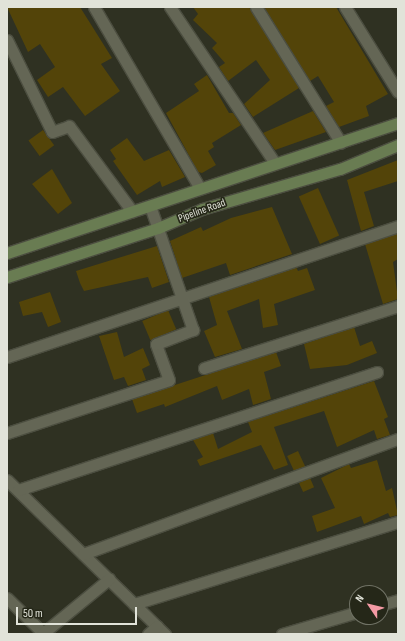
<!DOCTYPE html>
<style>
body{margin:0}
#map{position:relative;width:405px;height:641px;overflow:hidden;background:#2f3122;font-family:"Sofia Sans Condensed",sans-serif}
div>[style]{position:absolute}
.building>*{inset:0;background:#534409;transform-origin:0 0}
.roads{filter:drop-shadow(1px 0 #4c4e40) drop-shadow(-1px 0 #4c4e40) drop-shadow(0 1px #4c4e40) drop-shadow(0 -1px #4c4e40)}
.minor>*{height:11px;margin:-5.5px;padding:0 5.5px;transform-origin:5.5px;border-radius:5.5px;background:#646655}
.secondary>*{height:11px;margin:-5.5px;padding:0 5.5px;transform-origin:5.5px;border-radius:5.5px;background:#697c52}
span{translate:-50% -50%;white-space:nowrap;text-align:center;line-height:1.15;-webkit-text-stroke:3.5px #252718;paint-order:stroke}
.street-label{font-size:11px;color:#e1e3d9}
.frame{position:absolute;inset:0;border:8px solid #e1e3d9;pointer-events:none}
.north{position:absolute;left:349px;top:585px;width:40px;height:40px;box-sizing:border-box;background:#252718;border:1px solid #707265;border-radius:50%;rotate:305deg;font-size:11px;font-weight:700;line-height:16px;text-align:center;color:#e1e3d9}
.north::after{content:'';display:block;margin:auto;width:14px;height:18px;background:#f49aa4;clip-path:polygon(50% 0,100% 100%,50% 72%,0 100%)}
.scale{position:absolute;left:16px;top:607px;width:121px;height:18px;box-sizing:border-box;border:2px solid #e1e3d9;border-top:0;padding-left:5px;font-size:12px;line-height:14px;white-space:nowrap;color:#e1e3d9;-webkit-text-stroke:3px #252718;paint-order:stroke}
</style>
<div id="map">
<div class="building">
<i style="clip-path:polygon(7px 7px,80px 7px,112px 58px,101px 64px,120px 91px,85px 116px,63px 87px,48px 97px,37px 80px,55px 67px,40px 44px,28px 52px)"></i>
<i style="clip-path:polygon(193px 7px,249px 7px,299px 88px,253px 117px,244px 104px,270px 80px,256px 60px,228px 81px,219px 67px,225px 63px,212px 48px,217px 43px,193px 20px,198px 14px)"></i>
<i style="clip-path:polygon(264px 7px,336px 7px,388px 94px,366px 106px,369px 116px,339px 127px,326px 106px,334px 102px,318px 76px,310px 81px)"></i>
<i style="clip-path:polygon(207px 75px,229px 113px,233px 113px,241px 125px,212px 143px,214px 147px,208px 151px,216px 165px,202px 173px,198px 172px,166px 113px,199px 91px,194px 84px)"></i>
<i style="clip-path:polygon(313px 111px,326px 132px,275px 150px,263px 133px)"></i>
<i style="left:43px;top:130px;width:19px;height:18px;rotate:54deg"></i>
<i style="clip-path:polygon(127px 138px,144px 161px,169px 150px,185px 177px,162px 187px,160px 181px,137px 195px,113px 161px,116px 159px,110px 150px)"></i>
<i style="clip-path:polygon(398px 160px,398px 181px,364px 192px,374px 226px,361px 231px,347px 180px)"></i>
<i style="clip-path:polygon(52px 169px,72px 203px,58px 214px,32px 184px)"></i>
<i style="left:318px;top:188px;width:52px;height:21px;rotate:66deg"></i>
<i style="clip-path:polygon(272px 207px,292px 254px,230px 275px,226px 263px,182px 278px,170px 241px,201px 227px,203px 231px,231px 218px)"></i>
<i style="clip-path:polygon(398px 233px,398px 259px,393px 262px,398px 299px,383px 304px,365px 244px)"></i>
<i style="clip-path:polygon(157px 246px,169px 282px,152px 288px,148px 277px,84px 291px,80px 283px,76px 271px)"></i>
<i style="clip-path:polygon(296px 267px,298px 271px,307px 268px,315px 290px,274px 304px,278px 325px,263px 328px,259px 299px,227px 311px,242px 349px,215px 357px,204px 331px,217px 325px,209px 297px)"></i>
<i style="clip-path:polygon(50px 292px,61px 322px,48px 327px,42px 312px,23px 316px,19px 302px)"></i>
<i style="left:168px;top:310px;width:21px;height:28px;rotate:67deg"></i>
<i style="clip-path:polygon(354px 327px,360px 346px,372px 341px,377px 353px,347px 365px,310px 369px,304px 344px)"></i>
<i style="clip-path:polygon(117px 332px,124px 357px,143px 348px,150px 365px,142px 369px,146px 380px,128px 386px,124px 377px,114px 380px,99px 336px)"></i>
<i style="clip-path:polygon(276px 352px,281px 366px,264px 372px,271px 399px,253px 405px,249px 389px,222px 400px,217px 386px,165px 407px,164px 404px,137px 413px,132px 399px)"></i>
<i style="clip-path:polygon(374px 381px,388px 417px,384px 419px,390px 435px,377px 439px,374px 430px,337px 447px,324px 411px,274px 427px,288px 465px,274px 470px,261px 445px,200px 466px,197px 460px,203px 457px,193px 440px,213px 433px,218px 449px,252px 432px,248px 422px)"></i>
<i style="left:298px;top:451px;width:17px;height:12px;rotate:65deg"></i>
<i style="clip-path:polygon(377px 460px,386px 491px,392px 488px,398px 515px,390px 517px,388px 513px,364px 524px,361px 516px,317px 532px,312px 516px,335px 508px,321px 478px,349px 464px,351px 468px)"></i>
<i style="left:310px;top:478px;width:10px;height:12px;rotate:66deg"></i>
</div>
<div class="roads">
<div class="minor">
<i style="left:94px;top:7px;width:208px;rotate:59.7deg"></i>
<i style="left:170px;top:7px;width:188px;rotate:56.1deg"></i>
<i style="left:256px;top:7px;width:160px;rotate:58deg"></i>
<i style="left:345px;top:7px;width:100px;rotate:58.1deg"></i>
<i style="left:7px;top:40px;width:102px;rotate:63.9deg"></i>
<i style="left:52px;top:132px;width:18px;rotate:-19deg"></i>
<i style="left:69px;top:126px;width:106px;rotate:53.5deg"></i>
<i style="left:7px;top:357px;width:412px;rotate:-18.5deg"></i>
<i style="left:204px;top:368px;width:204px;rotate:-17.7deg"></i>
<i style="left:7px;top:433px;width:170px;rotate:-18.1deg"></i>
<i style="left:169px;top:380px;width:38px;rotate:-110deg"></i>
<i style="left:156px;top:344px;width:40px;rotate:-21deg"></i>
<i style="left:193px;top:330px;width:131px;rotate:-109.1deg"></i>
<i style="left:7px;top:480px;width:221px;rotate:44.3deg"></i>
<i style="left:18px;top:490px;width:378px;rotate:-18.2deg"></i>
<i style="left:83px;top:554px;width:335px;rotate:-20.1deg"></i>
<i style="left:7px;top:598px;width:50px;rotate:44.2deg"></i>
<i style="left:134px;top:604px;width:276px;rotate:-17.3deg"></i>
<i style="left:381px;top:605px;width:18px;rotate:-16deg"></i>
<i style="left:42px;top:634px;width:87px;rotate:-39.4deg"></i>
<i style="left:148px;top:634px;width:12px;rotate:-42deg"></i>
<i style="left:282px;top:634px;width:78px;rotate:-16.3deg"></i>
</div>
<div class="secondary">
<i style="left:7px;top:253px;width:412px;rotate:-18.4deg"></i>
<i style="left:7px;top:277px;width:159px;rotate:-18deg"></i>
<i style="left:158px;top:228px;width:48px;rotate:-23.4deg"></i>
<i style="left:202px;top:209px;width:144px;rotate:-16.2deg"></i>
<i style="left:340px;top:169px;width:63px;rotate:-22.5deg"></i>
</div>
</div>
<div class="street-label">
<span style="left:202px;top:211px;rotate:-20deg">Pipeline Road</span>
</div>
<div class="frame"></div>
<div class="north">N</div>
<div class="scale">50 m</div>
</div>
